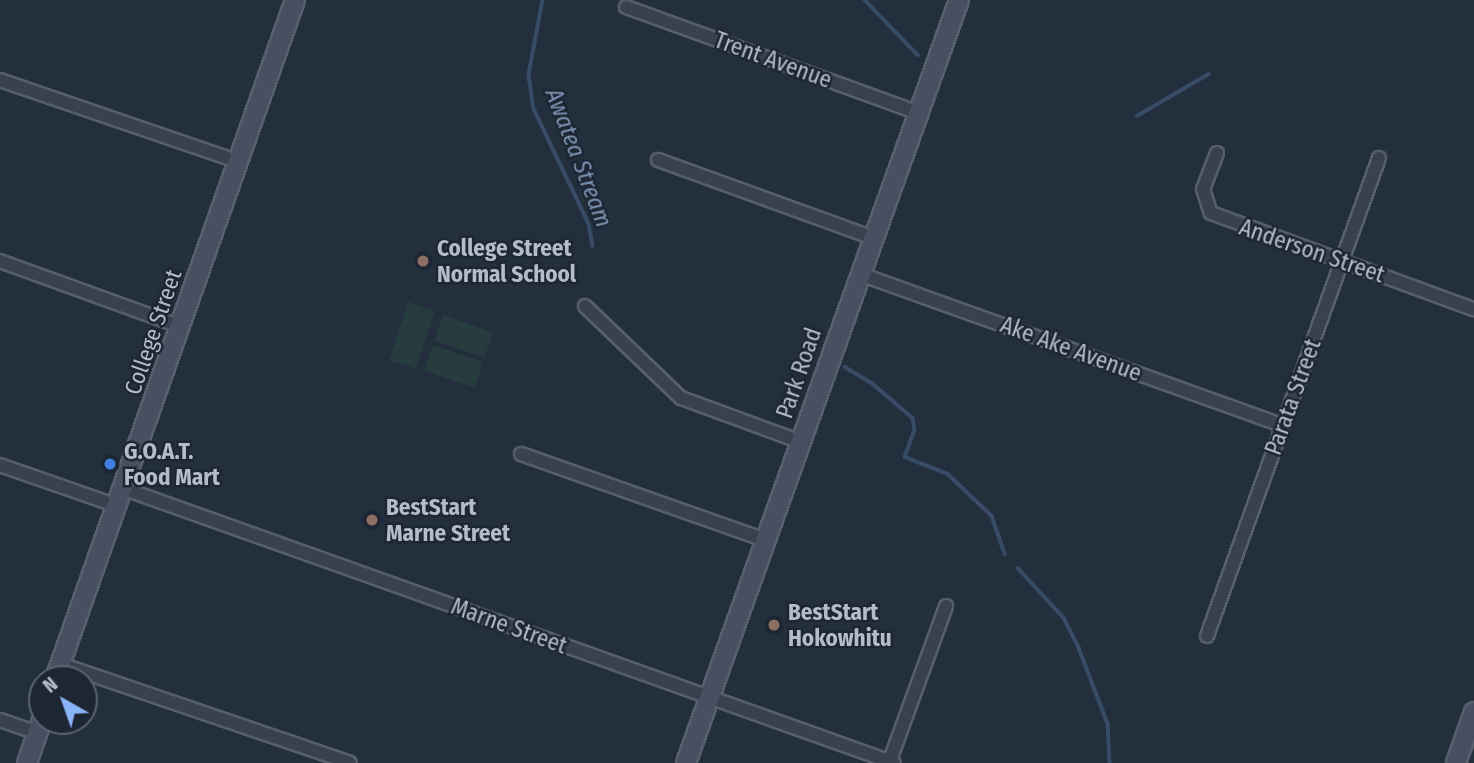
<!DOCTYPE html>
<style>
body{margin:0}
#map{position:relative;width:1474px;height:763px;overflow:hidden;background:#242f3e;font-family:"Fira Sans Condensed",sans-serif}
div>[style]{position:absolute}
.green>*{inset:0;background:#263c3f;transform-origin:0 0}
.stream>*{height:3.5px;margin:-1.75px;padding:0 1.75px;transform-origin:1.75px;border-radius:1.75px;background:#394c67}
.roads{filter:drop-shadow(2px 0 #565f6c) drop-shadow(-2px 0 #565f6c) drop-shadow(0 2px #565f6c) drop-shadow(0 -2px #565f6c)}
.street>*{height:12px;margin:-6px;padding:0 6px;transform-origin:6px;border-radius:6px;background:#38414e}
.secondary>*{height:18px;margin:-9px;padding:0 9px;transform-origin:9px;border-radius:9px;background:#465061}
.dots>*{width:19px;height:19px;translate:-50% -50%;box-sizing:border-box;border:4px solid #1d2633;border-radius:50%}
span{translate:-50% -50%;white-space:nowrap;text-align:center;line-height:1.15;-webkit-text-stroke:5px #1d2633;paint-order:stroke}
.street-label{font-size:23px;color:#b4bcc9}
.poi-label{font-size:23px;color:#b4bcc9;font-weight:700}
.left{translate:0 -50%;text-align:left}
.water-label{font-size:24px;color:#7c92b1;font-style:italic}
.north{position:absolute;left:28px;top:665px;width:70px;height:70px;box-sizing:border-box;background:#1d2633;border:2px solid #59626f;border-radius:50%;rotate:320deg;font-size:19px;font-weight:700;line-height:28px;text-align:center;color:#b4bcc9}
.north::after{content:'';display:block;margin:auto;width:24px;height:32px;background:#8ab4f8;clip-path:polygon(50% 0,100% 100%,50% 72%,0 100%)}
</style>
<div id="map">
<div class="green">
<i style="left:408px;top:302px;width:28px;height:61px;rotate:18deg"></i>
<i style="left:443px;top:315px;width:53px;height:27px;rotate:19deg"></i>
<i style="left:433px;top:345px;width:53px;height:27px;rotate:19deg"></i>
</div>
<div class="stream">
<i style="left:543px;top:0;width:76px;rotate:100.6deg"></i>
<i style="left:529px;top:75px;width:34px;rotate:82deg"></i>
<i style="left:534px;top:109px;width:127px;rotate:64.4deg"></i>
<i style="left:589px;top:224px;width:22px;rotate:80deg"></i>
<i style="left:865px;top:0;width:76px;rotate:46.1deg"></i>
<i style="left:1137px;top:116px;width:83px;rotate:-30.3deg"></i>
<i style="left:845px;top:367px;width:33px;rotate:31deg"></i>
<i style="left:873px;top:384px;width:52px;rotate:40.4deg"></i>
<i style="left:913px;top:418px;width:12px;rotate:81deg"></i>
<i style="left:915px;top:430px;width:29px;rotate:110deg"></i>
<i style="left:905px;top:457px;width:46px;rotate:21.6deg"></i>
<i style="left:948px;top:474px;width:61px;rotate:43.7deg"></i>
<i style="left:992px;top:516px;width:40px;rotate:71.1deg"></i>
<i style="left:1018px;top:568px;width:68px;rotate:47.4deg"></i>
<i style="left:1064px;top:618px;width:34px;rotate:63deg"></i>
<i style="left:1079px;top:648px;width:81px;rotate:69.1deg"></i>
<i style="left:1108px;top:724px;width:39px;rotate:87deg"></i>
</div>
<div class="roads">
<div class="street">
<i style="left:626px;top:7px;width:312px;rotate:19.9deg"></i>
<i style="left:0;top:80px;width:253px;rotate:18.9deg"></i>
<i style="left:1217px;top:153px;width:39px;rotate:111deg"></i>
<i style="left:1203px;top:189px;width:25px;rotate:72deg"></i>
<i style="left:1211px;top:213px;width:280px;rotate:20.1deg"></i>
<i style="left:658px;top:160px;width:229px;rotate:19.9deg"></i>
<i style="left:0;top:261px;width:191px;rotate:19.9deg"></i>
<i style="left:860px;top:274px;width:448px;rotate:19.7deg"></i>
<i style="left:585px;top:306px;width:133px;rotate:43.8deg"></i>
<i style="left:681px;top:398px;width:128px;rotate:20.1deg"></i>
<i style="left:521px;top:454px;width:259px;rotate:19.4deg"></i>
<i style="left:0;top:465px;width:125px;rotate:19.2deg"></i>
<i style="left:125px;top:489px;width:816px;rotate:19.61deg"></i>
<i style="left:1207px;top:636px;width:508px;rotate:-70.21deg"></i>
<i style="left:60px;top:664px;width:306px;rotate:18.8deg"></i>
<i style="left:0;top:720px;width:40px;rotate:18.9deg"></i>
<i style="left:889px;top:763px;width:167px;rotate:-70deg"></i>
</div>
<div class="secondary">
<i style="left:55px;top:679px;width:720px;rotate:-70.53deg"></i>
<i style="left:27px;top:763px;width:46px;rotate:-70.8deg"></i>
<i style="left:686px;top:763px;width:810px;rotate:-70.31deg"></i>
<i style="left:1456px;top:763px;width:54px;rotate:-70.6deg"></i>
</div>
</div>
<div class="dots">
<i style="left:423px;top:261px;background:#8d6e63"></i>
<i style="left:110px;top:464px;background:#3f7fe0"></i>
<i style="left:372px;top:520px;background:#8d6e63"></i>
<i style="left:774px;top:625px;background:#8d6e63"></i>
</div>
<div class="street-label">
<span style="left:773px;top:60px;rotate:20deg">Trent Avenue</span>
<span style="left:1312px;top:251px;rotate:19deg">Anderson Street</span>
<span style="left:153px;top:332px;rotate:-71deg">College Street</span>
<span style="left:1071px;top:349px;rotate:20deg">Ake Ake Avenue</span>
<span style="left:799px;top:373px;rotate:-71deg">Park Road</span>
<span style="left:1293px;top:397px;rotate:-70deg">Parata Street</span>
<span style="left:509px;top:626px;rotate:20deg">Marne Street</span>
</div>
<div class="poi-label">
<span class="left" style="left:437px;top:261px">College Street<br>Normal School</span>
<span class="left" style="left:124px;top:464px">G.O.A.T.<br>Food Mart</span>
<span class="left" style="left:386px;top:520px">BestStart<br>Marne Street</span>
<span class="left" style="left:788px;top:625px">BestStart<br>Hokowhitu</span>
</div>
<div class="water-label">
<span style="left:578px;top:158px;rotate:69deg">Awatea Stream</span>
</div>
<div class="north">N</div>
</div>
